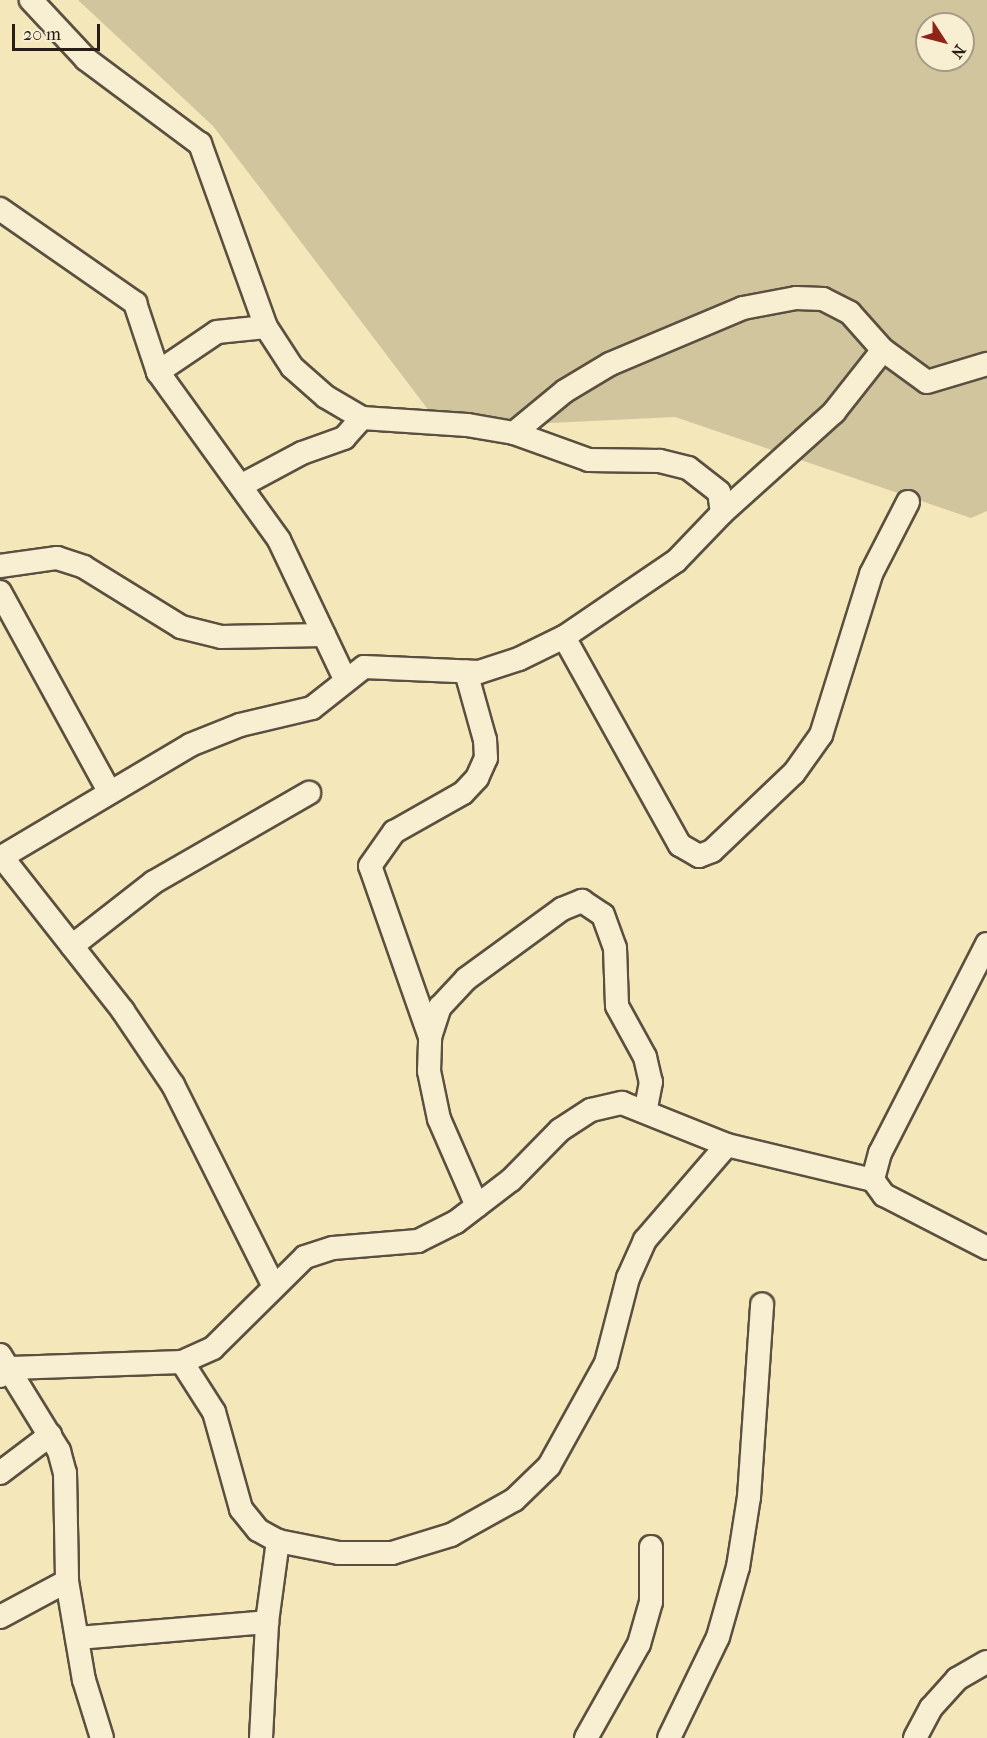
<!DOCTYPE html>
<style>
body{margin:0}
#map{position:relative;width:987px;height:1738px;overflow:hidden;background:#f4e7ba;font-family:"IM FELL French Canon",serif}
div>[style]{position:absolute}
.green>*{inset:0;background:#d1c59e}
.roads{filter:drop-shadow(2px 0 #5b5040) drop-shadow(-2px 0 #5b5040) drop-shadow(0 2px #5b5040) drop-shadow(0 -2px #5b5040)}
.street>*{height:22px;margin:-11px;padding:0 11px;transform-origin:11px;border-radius:11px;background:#f8efd2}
span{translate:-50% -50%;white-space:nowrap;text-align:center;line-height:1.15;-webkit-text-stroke:4.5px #f8efd2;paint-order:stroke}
.north{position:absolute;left:915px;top:12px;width:60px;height:60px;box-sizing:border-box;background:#f8efd2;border:2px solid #a59b87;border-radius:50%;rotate:126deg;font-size:16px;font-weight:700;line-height:24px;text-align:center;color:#281d17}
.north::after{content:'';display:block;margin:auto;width:21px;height:27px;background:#8f2418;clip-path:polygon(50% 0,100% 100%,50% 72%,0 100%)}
.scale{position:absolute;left:12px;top:24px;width:88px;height:27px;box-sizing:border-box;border:3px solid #281d17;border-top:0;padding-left:8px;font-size:18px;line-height:21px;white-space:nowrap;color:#281d17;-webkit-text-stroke:4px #f8efd2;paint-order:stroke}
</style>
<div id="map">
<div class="green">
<i style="clip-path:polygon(evenodd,78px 0,987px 0,987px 511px,971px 518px,675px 417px,442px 428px,213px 126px,78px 0,927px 24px,963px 24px,963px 60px,927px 60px,927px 24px)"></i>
</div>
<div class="roads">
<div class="street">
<i style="left:0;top:209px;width:165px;rotate:34.8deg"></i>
<i style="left:135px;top:303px;width:73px;rotate:71.6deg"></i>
<i style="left:158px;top:372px;width:207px;rotate:54.2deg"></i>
<i style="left:279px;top:540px;width:154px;rotate:64.6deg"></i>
<i style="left:158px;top:372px;width:71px;rotate:-34.1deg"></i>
<i style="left:217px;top:332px;width:49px;rotate:-5.8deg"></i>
<i style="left:514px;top:433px;width:66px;rotate:-39.5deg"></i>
<i style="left:565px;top:391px;width:52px;rotate:-31deg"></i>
<i style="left:610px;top:364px;width:144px;rotate:-22.8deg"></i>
<i style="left:743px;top:308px;width:54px;rotate:-10.7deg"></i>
<i style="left:796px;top:298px;width:27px;rotate:2deg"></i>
<i style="left:823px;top:299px;width:30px;rotate:27deg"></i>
<i style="left:850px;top:313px;width:50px;rotate:48.3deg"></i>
<i style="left:883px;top:350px;width:54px;rotate:36deg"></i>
<i style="left:927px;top:382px;width:63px;rotate:-16.7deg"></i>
<i style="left:244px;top:484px;width:66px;rotate:-28.1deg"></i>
<i style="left:302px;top:453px;width:45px;rotate:-19.7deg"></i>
<i style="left:344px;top:438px;width:27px;rotate:-48deg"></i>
<i style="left:722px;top:513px;width:151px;rotate:-42deg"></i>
<i style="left:834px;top:412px;width:79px;rotate:-51.7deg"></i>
<i style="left:0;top:566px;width:58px;rotate:-8deg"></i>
<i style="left:57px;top:558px;width:28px;rotate:18deg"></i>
<i style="left:84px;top:567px;width:114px;rotate:31.7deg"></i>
<i style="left:181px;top:627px;width:41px;rotate:14deg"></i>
<i style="left:221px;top:637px;width:103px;rotate:-1.1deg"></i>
<i style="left:0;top:592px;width:227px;rotate:61.3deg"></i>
<i style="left:564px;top:637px;width:238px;rotate:60.9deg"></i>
<i style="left:680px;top:845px;width:22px;rotate:30deg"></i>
<i style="left:699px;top:856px;width:14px;rotate:-21deg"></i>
<i style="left:712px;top:851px;width:113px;rotate:-43.6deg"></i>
<i style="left:794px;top:773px;width:47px;rotate:-54.6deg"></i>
<i style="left:821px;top:735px;width:169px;rotate:-72.7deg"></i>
<i style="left:871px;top:574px;width:81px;rotate:-62.8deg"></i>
<i style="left:2px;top:857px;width:196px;rotate:51.8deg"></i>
<i style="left:123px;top:1011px;width:89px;rotate:56deg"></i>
<i style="left:173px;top:1085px;width:221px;rotate:63.4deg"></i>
<i style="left:0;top:858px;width:221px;rotate:-30.7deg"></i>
<i style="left:190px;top:745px;width:54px;rotate:-21.8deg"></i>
<i style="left:240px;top:725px;width:74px;rotate:-13.3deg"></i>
<i style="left:312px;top:708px;width:66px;rotate:-38.3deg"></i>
<i style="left:364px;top:667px;width:115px;rotate:2.5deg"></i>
<i style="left:479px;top:672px;width:42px;rotate:-18deg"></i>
<i style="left:519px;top:659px;width:50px;rotate:-26.1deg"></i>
<i style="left:564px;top:637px;width:135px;rotate:-34.2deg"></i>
<i style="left:676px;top:561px;width:66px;rotate:-46.2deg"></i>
<i style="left:722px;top:513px;width:21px;rotate:-98deg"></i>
<i style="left:719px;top:492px;width:39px;rotate:-142deg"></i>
<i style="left:688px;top:468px;width:30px;rotate:-166deg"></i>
<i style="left:659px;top:461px;width:70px;rotate:-179.2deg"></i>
<i style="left:589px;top:460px;width:80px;rotate:-160.2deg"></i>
<i style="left:514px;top:433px;width:48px;rotate:-170.3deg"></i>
<i style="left:467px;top:425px;width:105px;rotate:-176.2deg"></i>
<i style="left:362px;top:418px;width:42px;rotate:-149.7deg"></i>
<i style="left:326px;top:397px;width:45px;rotate:-138.6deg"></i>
<i style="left:292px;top:367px;width:48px;rotate:-123deg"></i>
<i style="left:266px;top:327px;width:195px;rotate:-109.8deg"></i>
<i style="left:200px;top:144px;width:142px;rotate:-143.3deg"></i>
<i style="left:86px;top:59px;width:81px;rotate:-133deg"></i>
<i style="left:987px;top:944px;width:235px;rotate:117.1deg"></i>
<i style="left:880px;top:1153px;width:28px;rotate:105deg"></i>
<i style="left:873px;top:1180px;width:19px;rotate:54deg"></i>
<i style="left:884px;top:1195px;width:116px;rotate:27.2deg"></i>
<i style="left:72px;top:946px;width:104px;rotate:-38deg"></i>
<i style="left:154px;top:882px;width:179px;rotate:-29.9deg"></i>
<i style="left:430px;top:1037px;width:181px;rotate:-109.3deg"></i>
<i style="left:370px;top:866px;width:42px;rotate:-54.8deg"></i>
<i style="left:394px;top:832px;width:79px;rotate:-29.5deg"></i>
<i style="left:463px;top:793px;width:21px;rotate:-47deg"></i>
<i style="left:477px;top:778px;width:22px;rotate:-66deg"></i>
<i style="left:486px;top:758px;width:18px;rotate:-93deg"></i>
<i style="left:485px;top:740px;width:71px;rotate:-105.6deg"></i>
<i style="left:477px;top:1206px;width:95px;rotate:-113.6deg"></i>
<i style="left:439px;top:1119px;width:49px;rotate:-101.8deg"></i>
<i style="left:429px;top:1071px;width:34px;rotate:-88deg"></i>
<i style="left:430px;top:1037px;width:32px;rotate:-72deg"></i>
<i style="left:440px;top:1007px;width:38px;rotate:-47deg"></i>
<i style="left:466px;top:979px;width:119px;rotate:-36.1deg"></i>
<i style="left:562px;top:909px;width:22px;rotate:-22deg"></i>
<i style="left:582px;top:901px;width:25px;rotate:34deg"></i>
<i style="left:603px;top:915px;width:35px;rotate:70deg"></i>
<i style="left:615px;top:948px;width:58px;rotate:88deg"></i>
<i style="left:617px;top:1006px;width:58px;rotate:61.2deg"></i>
<i style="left:645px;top:1057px;width:26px;rotate:77deg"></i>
<i style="left:651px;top:1082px;width:26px;rotate:101deg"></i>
<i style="left:0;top:1355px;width:113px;rotate:58.4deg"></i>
<i style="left:59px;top:1451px;width:23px;rotate:75deg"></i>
<i style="left:65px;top:1473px;width:108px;rotate:88.9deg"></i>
<i style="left:67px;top:1581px;width:100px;rotate:80.3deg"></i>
<i style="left:84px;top:1680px;width:61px;rotate:72.8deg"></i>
<i style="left:182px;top:1362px;width:59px;rotate:57.4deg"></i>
<i style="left:214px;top:1412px;width:101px;rotate:74.4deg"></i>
<i style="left:241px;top:1509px;width:27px;rotate:51deg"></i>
<i style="left:258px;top:1530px;width:23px;rotate:29deg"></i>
<i style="left:278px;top:1541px;width:62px;rotate:11.1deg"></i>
<i style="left:339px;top:1553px;width:53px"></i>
<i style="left:392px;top:1553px;width:62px;rotate:-17deg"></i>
<i style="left:451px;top:1535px;width:72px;rotate:-29.1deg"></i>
<i style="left:514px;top:1500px;width:49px;rotate:-44.2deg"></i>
<i style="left:549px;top:1466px;width:118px;rotate:-61deg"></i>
<i style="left:606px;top:1363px;width:88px;rotate:-75.5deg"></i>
<i style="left:628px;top:1278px;width:42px;rotate:-65.9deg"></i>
<i style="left:645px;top:1240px;width:125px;rotate:-49.2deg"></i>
<i style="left:0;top:1376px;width:14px;rotate:-36deg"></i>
<i style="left:11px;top:1368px;width:171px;rotate:-2deg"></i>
<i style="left:182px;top:1362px;width:34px;rotate:-24deg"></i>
<i style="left:213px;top:1348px;width:129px;rotate:-44.7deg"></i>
<i style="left:305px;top:1257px;width:29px;rotate:-18deg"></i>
<i style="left:333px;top:1248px;width:85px;rotate:-4.7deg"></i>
<i style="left:418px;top:1241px;width:42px;rotate:-26.6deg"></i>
<i style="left:456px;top:1222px;width:69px;rotate:-37.4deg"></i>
<i style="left:511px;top:1180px;width:70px;rotate:-45.6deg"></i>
<i style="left:560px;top:1130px;width:37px;rotate:-33deg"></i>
<i style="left:591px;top:1110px;width:32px;rotate:-13deg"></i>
<i style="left:622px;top:1103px;width:113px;rotate:21.8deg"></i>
<i style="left:727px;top:1145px;width:150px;rotate:13.5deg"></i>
<i style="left:0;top:1473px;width:63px;rotate:-37.2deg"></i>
<i style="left:0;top:1617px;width:76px;rotate:-28.2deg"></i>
<i style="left:77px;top:1638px;width:191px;rotate:-4.8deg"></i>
<i style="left:261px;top:1738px;width:116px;rotate:-87deg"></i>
<i style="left:267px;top:1622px;width:82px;rotate:-82.3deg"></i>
<i style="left:586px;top:1738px;width:108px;rotate:-60.6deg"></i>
<i style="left:639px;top:1644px;width:44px;rotate:-74.1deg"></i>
<i style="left:651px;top:1602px;width:55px;rotate:-90deg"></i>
<i style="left:669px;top:1738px;width:112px;rotate:-64.1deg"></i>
<i style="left:718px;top:1637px;width:73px;rotate:-74.1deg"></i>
<i style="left:738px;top:1567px;width:71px;rotate:-81.1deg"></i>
<i style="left:749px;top:1497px;width:193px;rotate:-86.1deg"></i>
<i style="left:915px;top:1738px;width:34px;rotate:-62deg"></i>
<i style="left:931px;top:1708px;width:39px;rotate:-48deg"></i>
<i style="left:957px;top:1679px;width:34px;rotate:-30deg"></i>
</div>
</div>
<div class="north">N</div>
<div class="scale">20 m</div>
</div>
